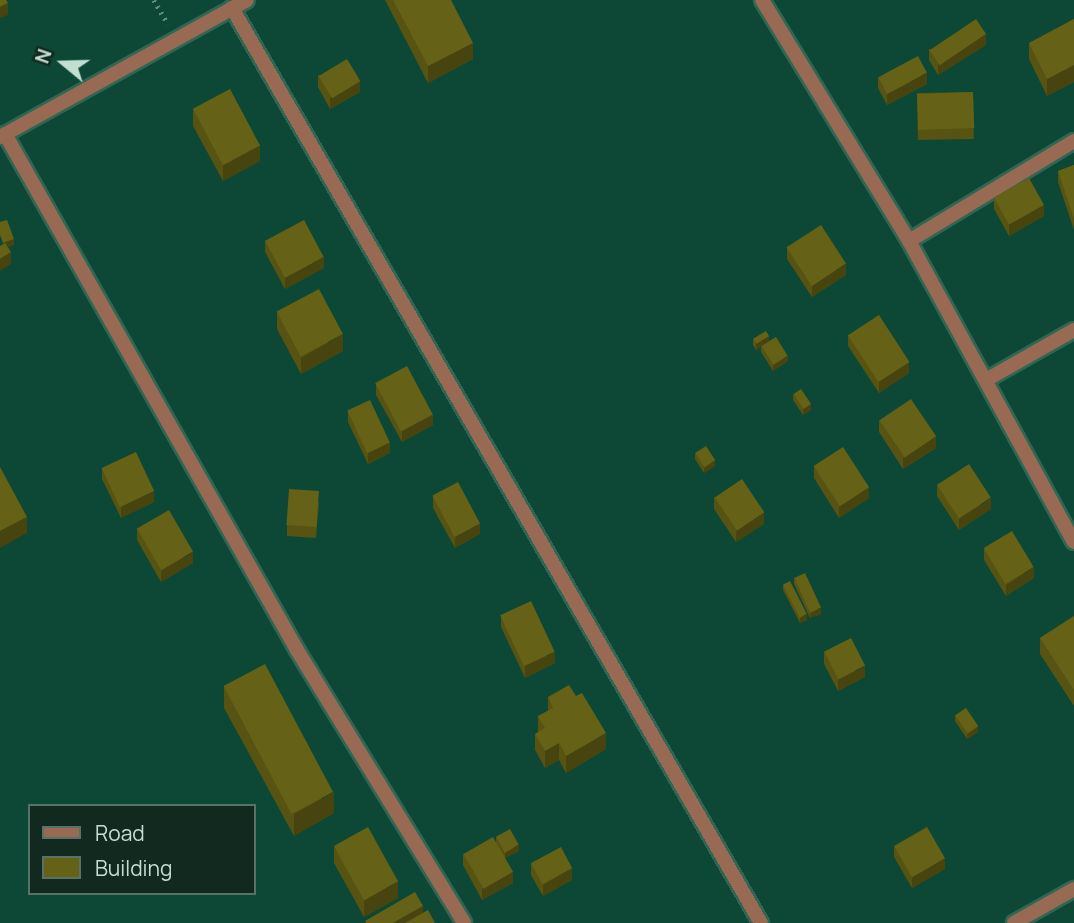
<!DOCTYPE html>
<style>
body{margin:0}
#map{position:relative;width:1074px;height:923px;overflow:hidden;background:#0c4835;font-family:Manrope,sans-serif}
div>[style]{position:absolute}
.path>*{height:4.5px;margin-top:-2.25px;transform-origin:0;background:repeating-linear-gradient(90deg,#608d7d 0 2px,transparent 0 7px)}
.roads{filter:drop-shadow(2px 0 #316654) drop-shadow(-2px 0 #316654) drop-shadow(0 2px #316654) drop-shadow(0 -2px #316654)}
.minor>*{height:14px;margin:-7px;padding:0 7px;transform-origin:7px;border-radius:7px;background:#986953}
.wall>*{inset:0;background:#575313;transform-origin:0 0}
.shaded-wall>*{inset:0;background:#47440f}
.building>*{inset:0;background:#656116;transform-origin:0 0}
span{translate:-50% -50%;white-space:nowrap;text-align:center;line-height:1.15;-webkit-text-stroke:5px #122920;paint-order:stroke}
.legend{position:absolute;left:28px;top:804px;width:228px;height:91px;box-sizing:border-box;background:#122920;border:2px solid #597267;margin:0;padding:9px 12px;list-style:none;font-size:21px;color:#c3dfd2}
.legend li{display:flex;align-items:center;gap:14px;height:35px}
.legend b{width:35px;border:2px solid #597267}
.north{position:absolute;left:28px;top:28px;width:70px;height:70px;-webkit-text-stroke:5px #122920;paint-order:stroke;rotate:289deg;font-size:19px;font-weight:700;line-height:28px;text-align:center;color:#c3dfd2}
.north::after{content:'';display:block;margin:auto;width:24px;height:32px;background:#c3dfd2;clip-path:polygon(50% 0,100% 100%,50% 72%,0 100%)}
</style>
<div id="map">
<div class="path">
<i style="left:154px;top:0;width:28px;rotate:60deg"></i>
</div>
<div class="roads">
<div class="minor">
<i style="left:762px;top:0;width:282px;rotate:58.6deg"></i>
<i style="left:909px;top:241px;width:343px;rotate:61.3deg"></i>
<i style="left:232px;top:8px;width:1057px;rotate:59.97deg"></i>
<i style="left:5px;top:134px;width:593px;rotate:60.49deg"></i>
<i style="left:297px;top:650px;width:320px;rotate:58.5deg"></i>
<i style="left:0;top:137px;width:282px;rotate:-29deg"></i>
<i style="left:909px;top:241px;width:193px;rotate:-31.2deg"></i>
<i style="left:986px;top:380px;width:101px;rotate:-29.6deg"></i>
<i style="left:1014px;top:923px;width:69px;rotate:-29.5deg"></i>
</div>
</div>
<div class="wall">
<i style="clip-path:polygon(385px 0,451px 0,473px 59px,428px 83px)"></i>
<i style="clip-path:polygon(1074px 19px,1074px 82px,1047px 96px,1029px 59px,1029px 43px)"></i>
<i style="clip-path:polygon(986px 45px,938px 75px,929px 60px,929px 49px)"></i>
<i style="clip-path:polygon(318px 75px,360px 92px,330px 109px,318px 87px)"></i>
<i style="clip-path:polygon(878px 77px,927px 84px,887px 105px,878px 88px)"></i>
<i style="left:973px;top:92px;width:47px;height:56px;rotate:89deg"></i>
<i style="clip-path:polygon(193px 109px,260px 161px,223px 181px,193px 126px)"></i>
<i style="clip-path:polygon(1074px 165px,1074px 230px,1058px 182px,1058px 171px)"></i>
<i style="clip-path:polygon(994px 198px,1044px 216px,1009px 236px,994px 209px)"></i>
<i style="clip-path:polygon(265px 241px,324px 268px,285px 289px,265px 252px)"></i>
<i style="clip-path:polygon(787px 248px,846px 275px,812px 297px,787px 259px)"></i>
<i style="clip-path:polygon(277px 312px,343px 351px,301px 374px,277px 329px)"></i>
<i style="clip-path:polygon(848px 335px,909px 373px,879px 393px,848px 346px)"></i>
<i style="clip-path:polygon(753px 339px,769px 342px,756px 350px,753px 345px)"></i>
<i style="clip-path:polygon(761px 346px,788px 361px,773px 371px,761px 352px)"></i>
<i style="clip-path:polygon(376px 384px,433px 425px,402px 442px,376px 395px)"></i>
<i style="clip-path:polygon(793px 394px,811px 410px,803px 415px,793px 400px)"></i>
<i style="clip-path:polygon(348px 411px,390px 453px,368px 464px,348px 422px)"></i>
<i style="clip-path:polygon(879px 420px,936px 448px,903px 469px,879px 432px)"></i>
<i style="clip-path:polygon(695px 453px,715px 466px,704px 473px,695px 459px)"></i>
<i style="clip-path:polygon(814px 467px,869px 498px,839px 518px,814px 478px)"></i>
<i style="clip-path:polygon(102px 468px,154px 502px,121px 518px,102px 479px)"></i>
<i style="clip-path:polygon(937px 485px,991px 509px,959px 530px,937px 496px)"></i>
<i style="clip-path:polygon(433px 497px,480px 534px,455px 548px,433px 508px)"></i>
<i style="clip-path:polygon(714px 497px,764px 524px,736px 542px,714px 509px)"></i>
<i style="clip-path:polygon(319px 502px,316px 538px,287px 536px,287px 525px)"></i>
<i style="clip-path:polygon(137px 529px,193px 563px,161px 582px,137px 540px)"></i>
<i style="clip-path:polygon(984px 549px,1034px 578px,1006px 596px,984px 560px)"></i>
<i style="clip-path:polygon(794px 578px,821px 614px,810px 618px,794px 584px)"></i>
<i style="clip-path:polygon(783px 585px,807px 620px,800px 623px,783px 590px)"></i>
<i style="clip-path:polygon(501px 616px,555px 663px,525px 678px,501px 627px)"></i>
<i style="clip-path:polygon(1074px 616px,1074px 706px,1040px 654px,1040px 638px)"></i>
<i style="clip-path:polygon(824px 652px,865px 677px,838px 691px,824px 664px)"></i>
<i style="clip-path:polygon(224px 687px,334px 813px,294px 836px,224px 708px)"></i>
<i style="clip-path:polygon(548px 697px,606px 749px,566px 773px,559px 760px,545px 768px,535px 750px,535px 734px,538px 732px,538px 716px,548px 711px)"></i>
<i style="clip-path:polygon(955px 715px,978px 732px,967px 739px,955px 721px)"></i>
<i style="clip-path:polygon(496px 837px,519px 851px,505px 858px,513px 883px,482px 900px,463px 865px,463px 854px,496px 842px)"></i>
<i style="clip-path:polygon(894px 846px,945px 869px,912px 888px,894px 857px)"></i>
<i style="clip-path:polygon(334px 847px,398px 898px,364px 917px,334px 863px)"></i>
<i style="clip-path:polygon(531px 864px,572px 880px,543px 896px,531px 875px)"></i>
</div>
<div class="shaded-wall">
<i style="clip-path:polygon(8px 3px,8px 15px,0 18px,0 7px)"></i>
<i style="clip-path:polygon(986px 34px,986px 45px,938px 75px,938px 64px)"></i>
<i style="clip-path:polygon(473px 43px,473px 59px,428px 83px,428px 66px)"></i>
<i style="clip-path:polygon(1074px 65px,1074px 82px,1047px 96px,1047px 79px)"></i>
<i style="clip-path:polygon(927px 73px,927px 84px,887px 105px,887px 94px)"></i>
<i style="clip-path:polygon(360px 81px,360px 92px,330px 109px,330px 98px)"></i>
<i style="clip-path:polygon(260px 145px,260px 161px,223px 181px,223px 165px)"></i>
<i style="clip-path:polygon(1044px 205px,1044px 216px,1009px 236px,1009px 224px)"></i>
<i style="clip-path:polygon(14px 239px,14px 245px,3px 249px,3px 243px)"></i>
<i style="clip-path:polygon(11px 252px,11px 264px,0 271px,0 259px)"></i>
<i style="clip-path:polygon(324px 257px,324px 268px,285px 289px,285px 278px)"></i>
<i style="clip-path:polygon(846px 264px,846px 275px,812px 297px,812px 286px)"></i>
<i style="clip-path:polygon(343px 334px,343px 351px,301px 374px,301px 358px)"></i>
<i style="clip-path:polygon(769px 336px,769px 342px,756px 350px,756px 344px)"></i>
<i style="clip-path:polygon(788px 356px,788px 361px,773px 371px,773px 365px)"></i>
<i style="clip-path:polygon(909px 362px,909px 373px,879px 393px,879px 381px)"></i>
<i style="clip-path:polygon(811px 404px,811px 410px,803px 415px,803px 409px)"></i>
<i style="clip-path:polygon(433px 414px,433px 425px,402px 442px,402px 431px)"></i>
<i style="clip-path:polygon(936px 436px,936px 448px,903px 469px,903px 458px)"></i>
<i style="clip-path:polygon(390px 442px,390px 453px,368px 464px,368px 453px)"></i>
<i style="clip-path:polygon(715px 460px,715px 466px,704px 473px,704px 468px)"></i>
<i style="clip-path:polygon(869px 487px,869px 498px,839px 518px,839px 507px)"></i>
<i style="clip-path:polygon(154px 491px,154px 502px,121px 518px,121px 507px)"></i>
<i style="clip-path:polygon(991px 498px,991px 509px,959px 530px,959px 519px)"></i>
<i style="clip-path:polygon(764px 512px,764px 524px,736px 542px,736px 531px)"></i>
<i style="clip-path:polygon(27px 517px,27px 533px,0 548px,0 531px)"></i>
<i style="clip-path:polygon(480px 523px,480px 534px,455px 548px,455px 537px)"></i>
<i style="clip-path:polygon(193px 552px,193px 563px,161px 582px,161px 571px)"></i>
<i style="clip-path:polygon(1034px 567px,1034px 578px,1006px 596px,1006px 585px)"></i>
<i style="clip-path:polygon(821px 608px,821px 614px,810px 618px,810px 613px)"></i>
<i style="clip-path:polygon(807px 614px,807px 620px,800px 623px,800px 618px)"></i>
<i style="clip-path:polygon(555px 652px,555px 663px,525px 678px,525px 666px)"></i>
<i style="clip-path:polygon(865px 666px,865px 677px,838px 691px,838px 680px)"></i>
<i style="clip-path:polygon(978px 726px,978px 732px,967px 739px,967px 733px)"></i>
<i style="clip-path:polygon(606px 733px,606px 749px,566px 773px,566px 756px)"></i>
<i style="clip-path:polygon(559px 743px,559px 760px,545px 768px,545px 751px)"></i>
<i style="clip-path:polygon(334px 792px,334px 813px,294px 836px,294px 814px)"></i>
<i style="clip-path:polygon(519px 845px,519px 851px,505px 858px,505px 853px)"></i>
<i style="clip-path:polygon(945px 858px,945px 869px,912px 888px,912px 877px)"></i>
<i style="clip-path:polygon(572px 868px,572px 880px,543px 896px,543px 885px)"></i>
<i style="clip-path:polygon(513px 872px,513px 883px,482px 900px,482px 889px)"></i>
<i style="clip-path:polygon(398px 881px,398px 898px,364px 917px,364px 901px)"></i>
<i style="clip-path:polygon(423px 906px,423px 917px,413px 923px,393px 923px)"></i>
</div>
<div class="building">
<i style="clip-path:polygon(0 0,6px 0,8px 3px,0 7px)"></i>
<i style="clip-path:polygon(393px 0,451px 0,473px 43px,428px 66px)"></i>
<i style="left:976px;top:19px;width:18px;height:56px;rotate:56deg"></i>
<i style="clip-path:polygon(1074px 19px,1074px 65px,1047px 79px,1029px 43px)"></i>
<i style="left:918px;top:56px;width:19px;height:45px;rotate:62deg"></i>
<i style="left:347px;top:59px;width:26px;height:33px;rotate:59deg"></i>
<i style="left:230px;top:89px;width:64px;height:42px;rotate:62deg"></i>
<i style="left:973px;top:92px;width:36px;height:56px;rotate:88deg"></i>
<i style="clip-path:polygon(1074px 165px,1074px 219px,1058px 171px)"></i>
<i style="left:1029px;top:178px;width:31px;height:40px;rotate:61deg"></i>
<i style="clip-path:polygon(7px 220px,14px 239px,3px 243px,0 235px,0 222px)"></i>
<i style="left:304px;top:220px;width:42px;height:44px;rotate:62deg"></i>
<i style="left:821px;top:225px;width:46px;height:41px;rotate:57deg"></i>
<i style="clip-path:polygon(5px 243px,11px 252px,0 259px,0 246px)"></i>
<i style="left:319px;top:289px;width:51px;height:48px;rotate:62deg"></i>
<i style="left:879px;top:315px;width:56px;height:37px;rotate:57deg"></i>
<i style="left:766px;top:331px;width:6px;height:15px;rotate:59deg"></i>
<i style="left:776px;top:337px;width:22px;height:17px;rotate:58deg"></i>
<i style="left:407px;top:366px;width:55px;height:36px;rotate:62deg"></i>
<i style="left:801px;top:389px;width:18px;height:9px;rotate:56deg"></i>
<i style="left:911px;top:399px;width:45px;height:38px;rotate:56deg"></i>
<i style="left:370px;top:400px;width:47px;height:25px;rotate:65deg"></i>
<i style="left:706px;top:446px;width:17px;height:13px;rotate:57deg"></i>
<i style="left:843px;top:447px;width:48px;height:35px;rotate:57deg"></i>
<i style="left:136px;top:452px;width:43px;height:38px;rotate:65deg"></i>
<i style="left:969px;top:464px;width:40px;height:38px;rotate:57deg"></i>
<i style="clip-path:polygon(0 467px,27px 517px,0 531px)"></i>
<i style="left:742px;top:479px;width:40px;height:33px;rotate:56deg"></i>
<i style="left:458px;top:482px;width:47px;height:29px;rotate:62deg"></i>
<i style="left:289px;top:489px;width:30px;height:36px;rotate:4deg"></i>
<i style="left:169px;top:510px;width:48px;height:37px;rotate:60deg"></i>
<i style="left:1012px;top:531px;width:42px;height:33px;rotate:59deg"></i>
<i style="left:805px;top:573px;width:38px;height:12px;rotate:65deg"></i>
<i style="left:790px;top:581px;width:37px;height:8px;rotate:63deg"></i>
<i style="left:531px;top:601px;width:56px;height:34px;rotate:65deg"></i>
<i style="clip-path:polygon(1074px 616px,1074px 690px,1040px 638px)"></i>
<i style="left:851px;top:638px;width:31px;height:30px;rotate:63deg"></i>
<i style="left:265px;top:664px;width:145px;height:47px;rotate:62deg"></i>
<i style="clip-path:polygon(569px 685px,576px 696px,582px 693px,606px 733px,566px 756px,559px 743px,545px 751px,535px 734px,545px 728px,538px 716px,553px 708px,548px 697px)"></i>
<i style="left:966px;top:708px;width:22px;height:13px;rotate:56deg"></i>
<i style="left:368px;top:827px;width:62px;height:39px;rotate:61deg"></i>
<i style="left:927px;top:827px;width:36px;height:38px;rotate:60deg"></i>
<i style="left:510px;top:829px;width:18px;height:16px;rotate:61deg"></i>
<i style="left:493px;top:837px;width:40px;height:34px;rotate:60deg"></i>
<i style="left:561px;top:847px;width:24px;height:34px;rotate:62deg"></i>
<i style="clip-path:polygon(415px 892px,423px 906px,393px 923px,366px 923px,365px 921px)"></i>
<i style="clip-path:polygon(428px 910px,435px 923px,405px 923px)"></i>
</div>
<ul class="legend">
<li><b style="height:9px;background:#986953"></b>Road</li>
<li><b style="height:19px;background:#656116"></b>Building</li>
</ul>
<div class="north">N</div>
</div>
